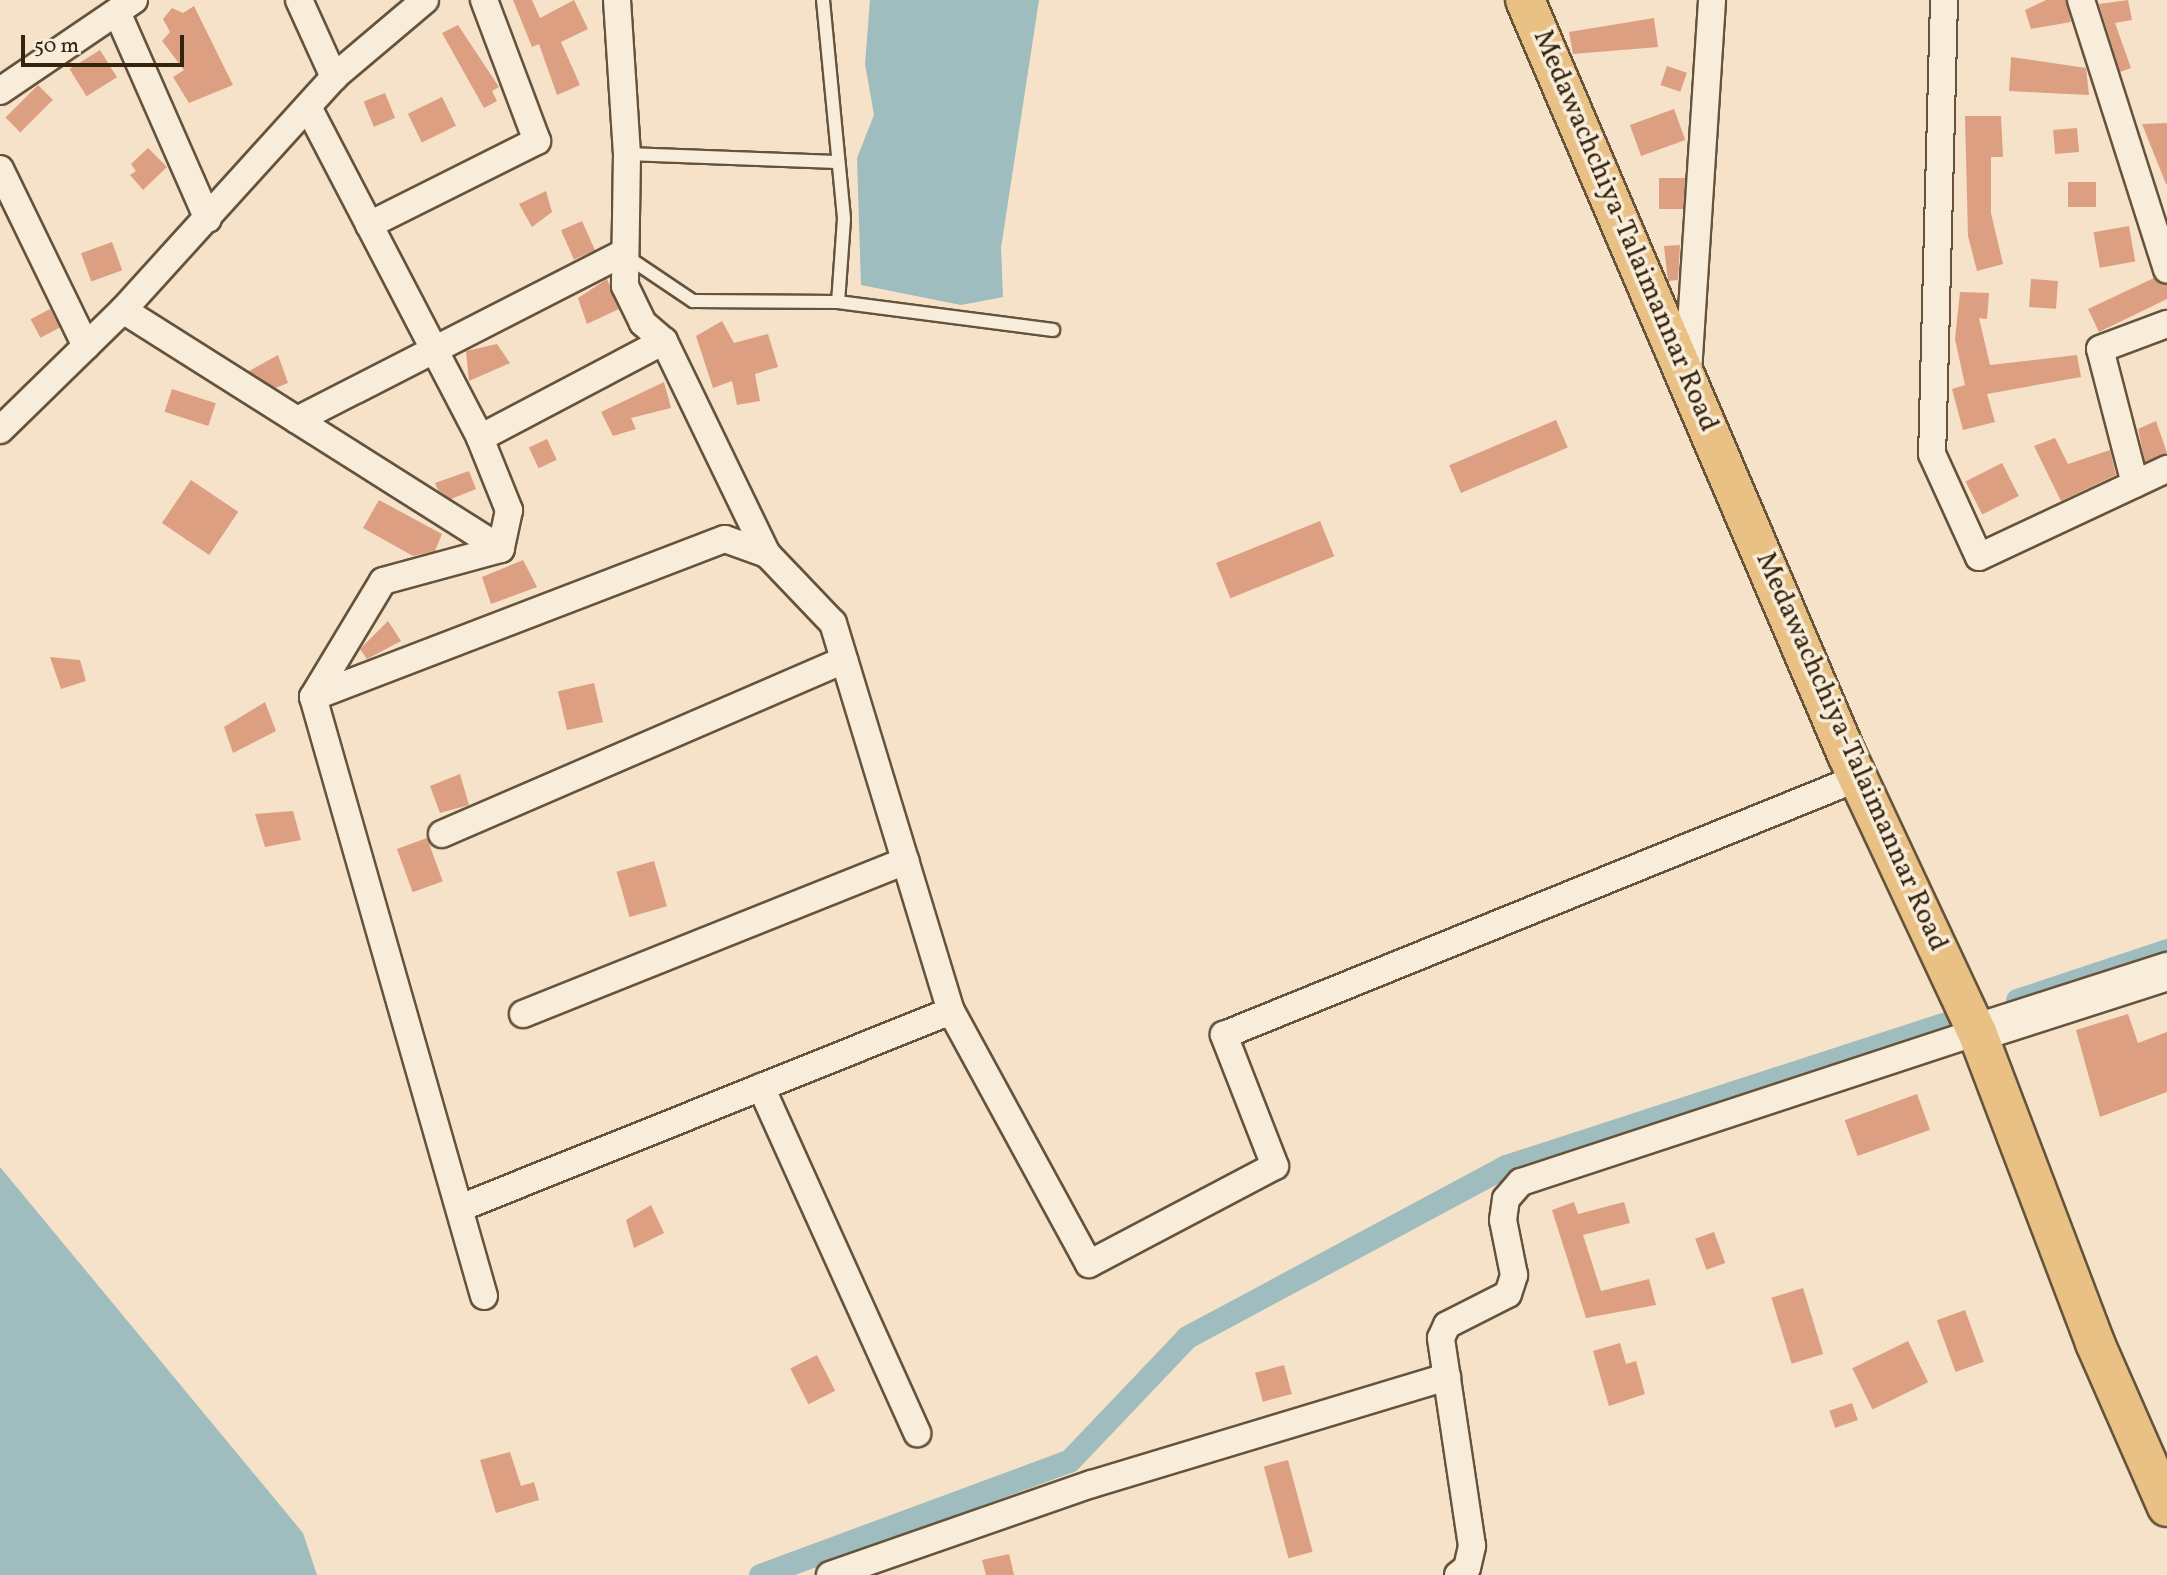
<!DOCTYPE html>
<style>
body{margin:0}
#map{position:relative;width:2167px;height:1575px;overflow:hidden;background:#f5e2c8;font-family:Vollkorn,serif}
div>[style]{position:absolute}
.water>*{inset:0;background:#9fbcbe}
.canal>*{height:23px;margin:-11.5px;padding:0 11.5px;transform-origin:11.5px;border-radius:11.5px;background:#9fbcbe}
.building>*{inset:0;background:#dd9f82;transform-origin:0 0}
.roads{filter:drop-shadow(2px 0 #65533b) drop-shadow(-2px 0 #65533b) drop-shadow(0 2px #65533b) drop-shadow(0 -2px #65533b)}
.lane>*{height:12px;margin:-6px;padding:0 6px;transform-origin:6px;border-radius:6px;background:#f8ecdb}
.street>*{height:26px;margin:-13px;padding:0 13px;transform-origin:13px;border-radius:13px;background:#f8ecdb}
.secondary>*{height:37px;margin:-18.5px;padding:0 18.5px;transform-origin:18.5px;border-radius:18.5px;background:#f8ecdb}
.highway>*{height:38px;margin:-19px;padding:0 19px;transform-origin:19px;border-radius:19px;background:#eac184}
span{translate:-50% -50%;white-space:nowrap;text-align:center;line-height:1.15;-webkit-text-stroke:7px #f8ecdb;paint-order:stroke}
.street-label{font-size:28px;color:#35230c}
.scale{position:absolute;left:21px;top:35px;width:163px;height:32px;box-sizing:border-box;border:4px solid #35230c;border-top:0;padding-left:9px;font-size:21px;line-height:24px;white-space:nowrap;color:#35230c;-webkit-text-stroke:5px #f8ecdb;paint-order:stroke}
</style>
<div id="map">
<div class="water">
<i style="clip-path:polygon(870px 0,1039px 0,1001px 248px,1003px 297px,961px 305px,861px 285px,857px 158px,874px 115px,865px 64px)"></i>
<i style="clip-path:polygon(0 1167px,303px 1533px,317px 1575px,0 1575px)"></i>
</div>
<div class="canal">
<i style="left:2017px;top:1000px;width:158px;rotate:-18.4deg"></i>
<i style="left:760px;top:1575px;width:329px;rotate:-20.3deg"></i>
<i style="left:1069px;top:1461px;width:171px;rotate:-46.4deg"></i>
<i style="left:1187px;top:1337px;width:362px;rotate:-28.2deg"></i>
<i style="left:1506px;top:1166px;width:467px;rotate:-18deg"></i>
</div>
<div class="building">
<i style="clip-path:polygon(513px 0,532px 0,540px 18px,574px 0,588px 29px,561px 42px,580px 85px,557px 95px,539px 44px,532px 47px)"></i>
<i style="clip-path:polygon(2046px 0,2066px 0,2071px 22px,2031px 29px,2025px 10px)"></i>
<i style="clip-path:polygon(2128px 0,2132px 20px,2115px 23px,2131px 68px,2120px 72px,2099px 4px)"></i>
<i style="clip-path:polygon(194px 6px,233px 85px,189px 103px,173px 77px,184px 70px,162px 41px,170px 32px,163px 19px,172px 8px,183px 13px)"></i>
<i style="clip-path:polygon(1654px 18px,1658px 47px,1573px 54px,1569px 32px)"></i>
<i style="clip-path:polygon(458px 25px,499px 87px,492px 91px,497px 101px,484px 108px,442px 33px)"></i>
<i style="left:100px;top:50px;width:32px;height:36px;rotate:58deg"></i>
<i style="clip-path:polygon(2011px 57px,2086px 68px,2089px 95px,2009px 91px)"></i>
<i style="left:1667px;top:66px;width:21px;height:20px;rotate:19deg"></i>
<i style="left:38px;top:85px;width:21px;height:46px;rotate:45deg"></i>
<i style="left:385px;top:93px;width:27px;height:23px;rotate:68deg"></i>
<i style="left:442px;top:97px;width:32px;height:38px;rotate:64deg"></i>
<i style="left:1674px;top:109px;width:33px;height:47px;rotate:70deg"></i>
<i style="clip-path:polygon(1965px 116px,2001px 116px,2003px 157px,1991px 157px,1991px 213px,2003px 264px,1977px 271px,1968px 236px)"></i>
<i style="clip-path:polygon(2167px 123px,2167px 184px,2166px 184px,2142px 124px)"></i>
<i style="left:2077px;top:128px;width:24px;height:24px;rotate:85deg"></i>
<i style="clip-path:polygon(148px 148px,167px 167px,143px 190px,130px 175px,136px 171px,131px 164px)"></i>
<i style="left:1659px;top:178px;width:26px;height:31px"></i>
<i style="left:2068px;top:182px;width:28px;height:25px"></i>
<i style="clip-path:polygon(546px 191px,552px 212px,532px 227px,519px 204px)"></i>
<i style="left:582px;top:221px;width:32px;height:23px;rotate:66deg"></i>
<i style="left:2129px;top:226px;width:36px;height:36px;rotate:80deg"></i>
<i style="left:112px;top:242px;width:30px;height:33px;rotate:70deg"></i>
<i style="clip-path:polygon(1680px 245px,1678px 280px,1668px 281px,1664px 246px)"></i>
<i style="clip-path:polygon(2154px 278px,2167px 285px,2167px 299px,2099px 332px,2088px 309px)"></i>
<i style="clip-path:polygon(607px 279px,619px 309px,587px 324px,578px 298px)"></i>
<i style="left:2031px;top:279px;width:27px;height:28px;rotate:4deg"></i>
<i style="clip-path:polygon(1960px 292px,1989px 293px,1987px 319px,1979px 318px,1990px 365px,2077px 355px,2081px 377px,1987px 394px,1995px 422px,1963px 430px,1952px 389px,1965px 385px,1955px 339px)"></i>
<i style="left:50px;top:309px;width:21px;height:22px;rotate:62deg"></i>
<i style="clip-path:polygon(722px 321px,734px 343px,768px 334px,778px 367px,755px 374px,760px 401px,737px 405px,732px 381px,713px 388px,696px 336px)"></i>
<i style="clip-path:polygon(497px 344px,510px 363px,469px 381px,466px 351px)"></i>
<i style="clip-path:polygon(278px 355px,288px 383px,275px 388px,249px 371px)"></i>
<i style="clip-path:polygon(664px 382px,671px 408px,631px 418px,636px 429px,613px 436px,601px 412px)"></i>
<i style="left:172px;top:389px;width:46px;height:24px;rotate:18deg"></i>
<i style="left:1556px;top:420px;width:30px;height:116px;rotate:67deg"></i>
<i style="clip-path:polygon(2156px 421px,2167px 453px,2145px 462px,2138px 429px)"></i>
<i style="clip-path:polygon(2055px 438px,2068px 464px,2110px 450px,2116px 475px,2061px 501px,2034px 446px)"></i>
<i style="left:547px;top:439px;width:23px;height:20px;rotate:65deg"></i>
<i style="left:2002px;top:463px;width:37px;height:41px;rotate:63deg"></i>
<i style="clip-path:polygon(469px 471px,476px 489px,451px 499px,438px 490px,435px 483px)"></i>
<i style="left:191px;top:480px;width:57px;height:52px;rotate:34deg"></i>
<i style="clip-path:polygon(379px 500px,442px 534px,435px 551px,413px 556px,363px 528px)"></i>
<i style="left:1320px;top:521px;width:38px;height:112px;rotate:68deg"></i>
<i style="clip-path:polygon(523px 560px,537px 587px,491px 604px,482px 577px)"></i>
<i style="clip-path:polygon(388px 621px,401px 641px,367px 659px,360px 649px)"></i>
<i style="clip-path:polygon(50px 657px,80px 660px,86px 681px,61px 689px)"></i>
<i style="left:594px;top:683px;width:40px;height:37px;rotate:77deg"></i>
<i style="clip-path:polygon(265px 702px,276px 731px,233px 753px,224px 727px)"></i>
<i style="clip-path:polygon(460px 774px,469px 805px,440px 813px,430px 786px)"></i>
<i style="clip-path:polygon(293px 811px,301px 840px,265px 847px,255px 814px)"></i>
<i style="left:427px;top:838px;width:46px;height:32px;rotate:70deg"></i>
<i style="left:654px;top:861px;width:47px;height:39px;rotate:74deg"></i>
<i style="clip-path:polygon(2128px 1014px,2138px 1043px,2167px 1032px,2167px 1092px,2100px 1117px,2076px 1030px)"></i>
<i style="left:1917px;top:1094px;width:38px;height:77px;rotate:70deg"></i>
<i style="clip-path:polygon(1574px 1202px,1578px 1214px,1624px 1202px,1630px 1223px,1583px 1235px,1601px 1291px,1649px 1279px,1656px 1305px,1586px 1318px,1552px 1210px)"></i>
<i style="clip-path:polygon(651px 1205px,664px 1233px,634px 1248px,626px 1220px)"></i>
<i style="left:1714px;top:1232px;width:33px;height:20px;rotate:70deg"></i>
<i style="left:1803px;top:1288px;width:69px;height:33px;rotate:73deg"></i>
<i style="left:1965px;top:1310px;width:55px;height:30px;rotate:70deg"></i>
<i style="left:1908px;top:1341px;width:46px;height:62px;rotate:64deg"></i>
<i style="clip-path:polygon(1620px 1343px,1626px 1364px,1636px 1361px,1645px 1394px,1609px 1406px,1593px 1351px)"></i>
<i style="left:817px;top:1355px;width:40px;height:30px;rotate:63deg"></i>
<i style="left:1284px;top:1365px;width:30px;height:30px;rotate:75deg"></i>
<i style="left:1852px;top:1403px;width:18px;height:24px;rotate:71deg"></i>
<i style="clip-path:polygon(510px 1452px,521px 1486px,534px 1482px,539px 1500px,496px 1513px,480px 1460px)"></i>
<i style="left:1288px;top:1460px;width:95px;height:25px;rotate:75deg"></i>
<i style="clip-path:polygon(1009px 1554px,1014px 1575px,986px 1575px,982px 1560px)"></i>
</div>
<div class="roads">
<div class="lane">
<i style="left:823px;top:0;width:220px;rotate:84.5deg"></i>
<i style="left:844px;top:219px;width:83px;rotate:94.1deg"></i>
<i style="left:627px;top:154px;width:210px;rotate:2.2deg"></i>
<i style="left:626px;top:256px;width:81px;rotate:33.9deg"></i>
<i style="left:693px;top:301px;width:145px;rotate:0.4deg"></i>
<i style="left:838px;top:302px;width:217px;rotate:7.4deg"></i>
</div>
<div class="street">
<i style="left:299px;top:0;width:85px;rotate:65.6deg"></i>
<i style="left:617px;top:0;width:154px;rotate:86.3deg"></i>
<i style="left:627px;top:154px;width:132px;rotate:90.9deg"></i>
<i style="left:625px;top:286px;width:41px;rotate:64.1deg"></i>
<i style="left:643px;top:323px;width:28px;rotate:41deg"></i>
<i style="left:664px;top:341px;width:237px;rotate:64.2deg"></i>
<i style="left:1944px;top:0;width:454px;rotate:91.5deg"></i>
<i style="left:1932px;top:454px;width:113px;rotate:65.5deg"></i>
<i style="left:1979px;top:557px;width:208px;rotate:-25.1deg"></i>
<i style="left:2081px;top:0;width:283px;rotate:72.3deg"></i>
<i style="left:117px;top:12px;width:226px;rotate:66.3deg"></i>
<i style="left:0;top:91px;width:162px;rotate:-34.2deg"></i>
<i style="left:309px;top:109px;width:371px;rotate:62.5deg"></i>
<i style="left:480px;top:438px;width:78px;rotate:68.1deg"></i>
<i style="left:509px;top:510px;width:40px;rotate:102deg"></i>
<i style="left:0;top:169px;width:197px;rotate:64.1deg"></i>
<i style="left:369px;top:225px;width:188px;rotate:-26.6deg"></i>
<i style="left:537px;top:141px;width:151px;rotate:-110.6deg"></i>
<i style="left:123px;top:310px;width:447px;rotate:32.3deg"></i>
<i style="left:1688px;top:372px;width:373px;rotate:-86.3deg"></i>
<i style="left:297px;top:420px;width:365px;rotate:-27.1deg"></i>
<i style="left:0;top:430px;width:172px;rotate:-44.3deg"></i>
<i style="left:123px;top:310px;width:314px;rotate:-47.8deg"></i>
<i style="left:334px;top:77px;width:119px;rotate:-40.2deg"></i>
<i style="left:480px;top:438px;width:208px;rotate:-27.8deg"></i>
<i style="left:2135px;top:484px;width:139px;rotate:-104.5deg"></i>
<i style="left:2100px;top:349px;width:72px;rotate:-20.5deg"></i>
<i style="left:313px;top:697px;width:441px;rotate:-21deg"></i>
<i style="left:725px;top:539px;width:45px;rotate:19.7deg"></i>
<i style="left:767px;top:554px;width:95px;rotate:46.3deg"></i>
<i style="left:833px;top:623px;width:406px;rotate:73.1deg"></i>
<i style="left:951px;top:1011px;width:529px;rotate:158.14deg"></i>
<i style="left:442px;top:834px;width:438px;rotate:-23.4deg"></i>
<i style="left:951px;top:1011px;width:288px;rotate:61.4deg"></i>
<i style="left:1089px;top:1264px;width:210px;rotate:-27.8deg"></i>
<i style="left:1275px;top:1166px;width:141px;rotate:-111.3deg"></i>
<i style="left:1224px;top:1035px;width:684px;rotate:-22.07deg"></i>
<i style="left:523px;top:1014px;width:412px;rotate:-21.8deg"></i>
<i style="left:761px;top:1087px;width:380px;rotate:65.7deg"></i>
<i style="left:484px;top:1296px;width:623px;rotate:-105.93deg"></i>
<i style="left:313px;top:697px;width:135px;rotate:-58.9deg"></i>
<i style="left:383px;top:581px;width:122px;rotate:-15.2deg"></i>
<i style="left:830px;top:1575px;width:277px;rotate:-19.2deg"></i>
<i style="left:1092px;top:1484px;width:371px;rotate:-16.8deg"></i>
<i style="left:1458px;top:1575px;width:11px;rotate:-38deg"></i>
<i style="left:1467px;top:1568px;width:23px;rotate:-77deg"></i>
<i style="left:1472px;top:1546px;width:210px;rotate:-98.5deg"></i>
<i style="left:1441px;top:1338px;width:14px;rotate:-65deg"></i>
<i style="left:1447px;top:1325px;width:68px;rotate:-26.9deg"></i>
<i style="left:1508px;top:1294px;width:20px;rotate:-72deg"></i>
<i style="left:1514px;top:1275px;width:56px;rotate:-101.3deg"></i>
<i style="left:1503px;top:1220px;width:21px;rotate:-82deg"></i>
<i style="left:1506px;top:1199px;width:23px;rotate:-49deg"></i>
<i style="left:1521px;top:1182px;width:480px;rotate:-18.2deg"></i>
</div>
<div class="secondary">
<i style="left:1977px;top:1032px;width:200px;rotate:-17.8deg"></i>
</div>
<div class="highway">
<i style="left:1525px;top:0;width:821px;rotate:66.9deg"></i>
<i style="left:1847px;top:755px;width:306px;rotate:64.9deg"></i>
<i style="left:1977px;top:1032px;width:333px;rotate:69.2deg"></i>
<i style="left:2095px;top:1343px;width:179px;rotate:66.3deg"></i>
</div>
</div>
<div class="street-label">
<span style="left:1625px;top:231px;rotate:67deg">Medawachchiya-Talaimannar Road</span>
<span style="left:1851px;top:752px;rotate:66deg">Medawachchiya-Talaimannar Road</span>
</div>
<div class="scale">50 m</div>
</div>
